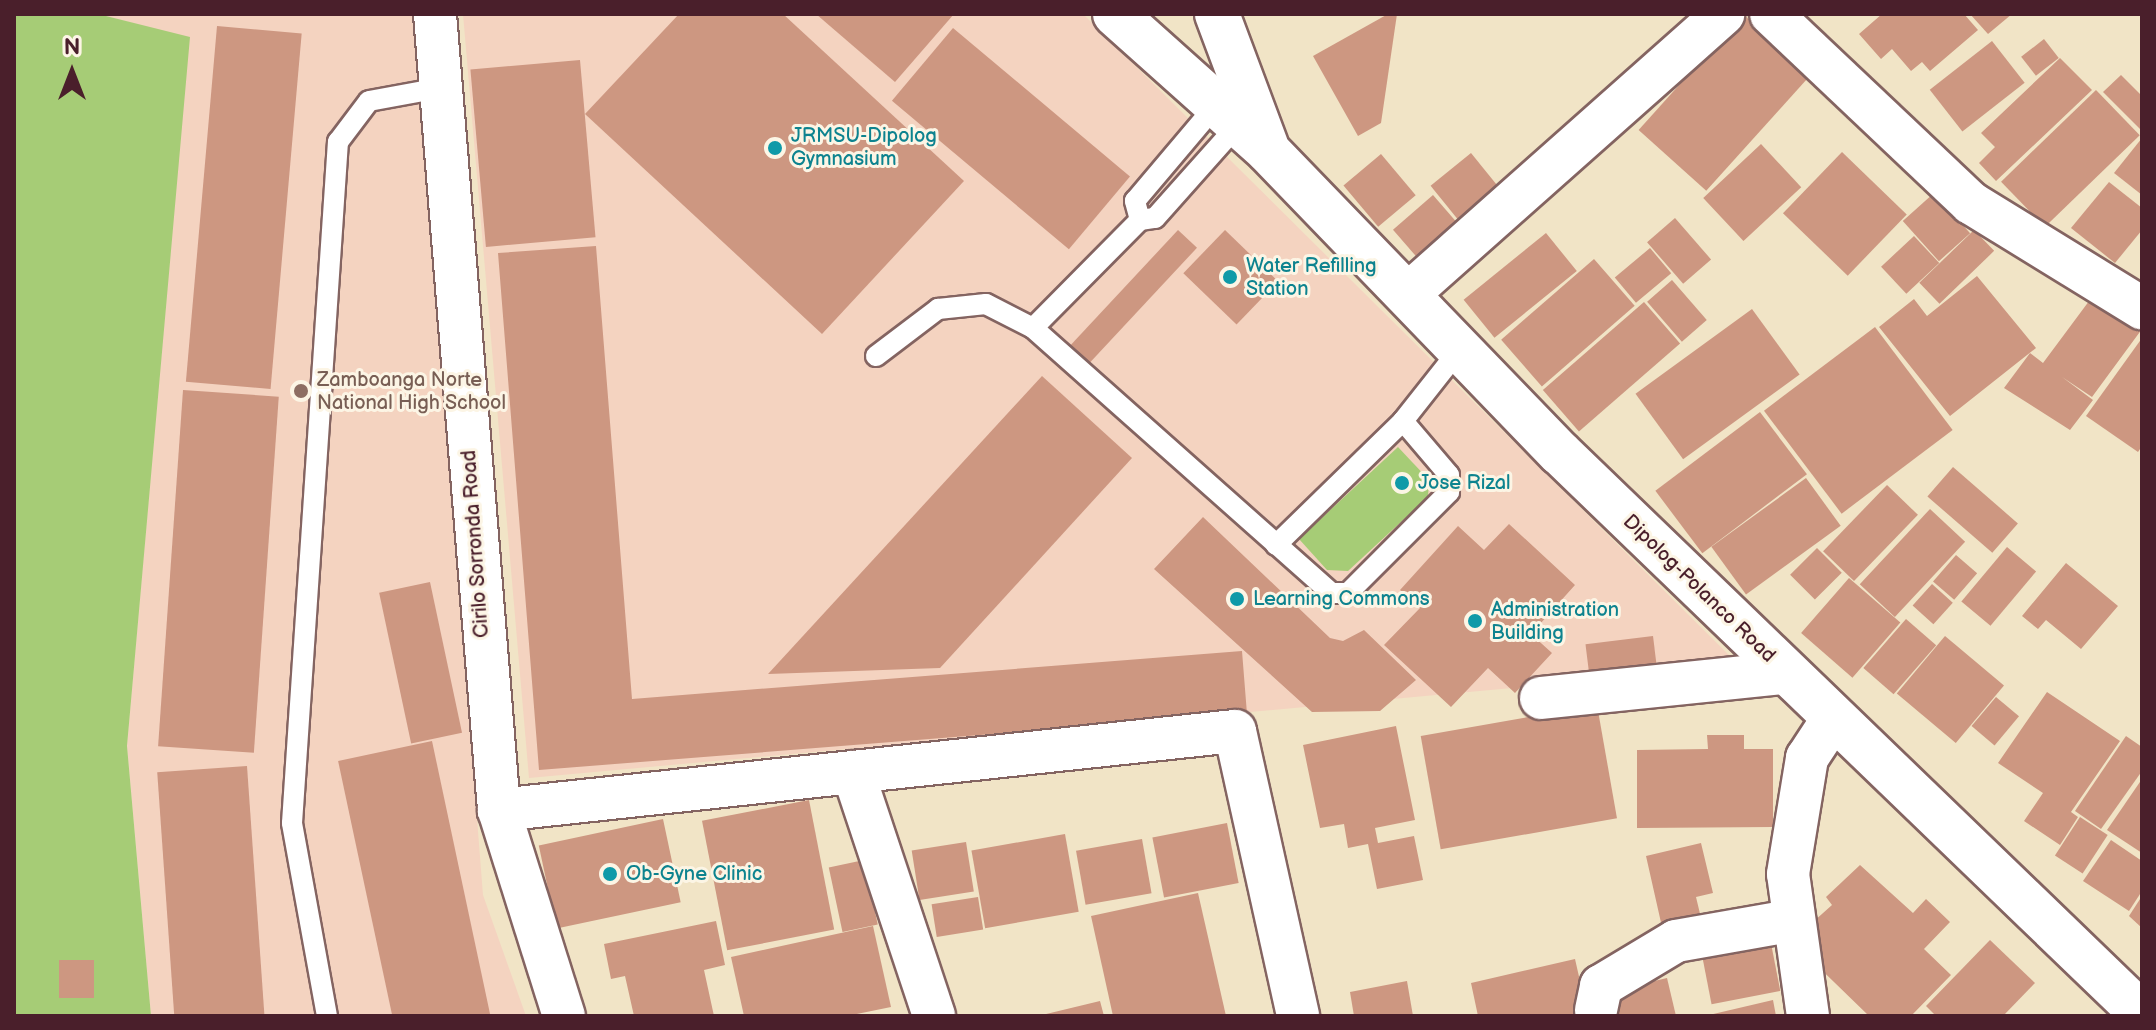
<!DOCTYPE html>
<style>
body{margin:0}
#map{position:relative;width:2156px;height:1030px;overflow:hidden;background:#f1e4c6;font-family:"Balsamiq Sans",sans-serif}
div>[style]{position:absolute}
.built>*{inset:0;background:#f4d3c0}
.green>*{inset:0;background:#a6cc76}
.building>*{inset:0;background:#cd9781;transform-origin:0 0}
.roads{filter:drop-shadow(2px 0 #846461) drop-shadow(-2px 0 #846461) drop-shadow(0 2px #846461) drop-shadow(0 -2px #846461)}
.lane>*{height:20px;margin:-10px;padding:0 10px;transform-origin:10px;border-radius:10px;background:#fff}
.street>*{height:42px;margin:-21px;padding:0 21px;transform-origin:21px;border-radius:21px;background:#fff}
.highway>*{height:44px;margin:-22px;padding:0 22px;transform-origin:22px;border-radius:22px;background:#fff}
.dots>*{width:22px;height:22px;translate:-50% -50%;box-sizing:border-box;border:4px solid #fcf5e5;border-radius:50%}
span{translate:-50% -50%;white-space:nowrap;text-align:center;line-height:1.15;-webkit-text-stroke:6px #fcf5e5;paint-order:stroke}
.culture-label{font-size:20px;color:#0d838f}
.left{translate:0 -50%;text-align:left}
.education-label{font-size:20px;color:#785e54}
.street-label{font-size:20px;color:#4a1f2b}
.frame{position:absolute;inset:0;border:16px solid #4a1f2b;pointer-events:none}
.north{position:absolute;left:32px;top:32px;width:80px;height:80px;-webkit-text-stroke:6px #fcf5e5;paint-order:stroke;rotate:0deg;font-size:22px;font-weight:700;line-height:32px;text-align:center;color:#4a1f2b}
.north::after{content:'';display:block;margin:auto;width:28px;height:36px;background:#4a1f2b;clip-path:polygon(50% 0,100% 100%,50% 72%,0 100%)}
</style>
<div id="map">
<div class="built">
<i style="clip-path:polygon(98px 14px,414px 14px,483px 895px,526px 1016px,151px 1016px,127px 746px,189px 38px)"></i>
<i style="clip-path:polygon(463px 14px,1083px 14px,1741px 667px,529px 778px)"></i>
</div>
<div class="green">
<i style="clip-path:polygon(14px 14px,98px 14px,190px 37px,127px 746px,151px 1016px,14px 1016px)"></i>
<i style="clip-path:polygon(1398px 447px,1429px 480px,1428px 497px,1348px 571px,1327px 570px,1299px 539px)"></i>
</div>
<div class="building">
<i style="clip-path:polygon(679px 14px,783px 14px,964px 181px,822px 334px,585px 114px)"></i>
<i style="clip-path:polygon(816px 14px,954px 14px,895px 82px)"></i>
<i style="clip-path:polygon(1388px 14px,1397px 14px,1381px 123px,1358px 136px,1313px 56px)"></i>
<i style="left:1743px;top:14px;width:91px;height:156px;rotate:42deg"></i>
<i style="clip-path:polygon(1882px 14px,1964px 14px,1978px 30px,1930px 71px,1922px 62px,1911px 71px,1892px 49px,1881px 59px,1859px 34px)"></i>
<i style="clip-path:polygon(1970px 14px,2012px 14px,1988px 34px)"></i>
<i style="left:217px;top:26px;width:85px;height:357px;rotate:5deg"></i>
<i style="left:953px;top:28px;width:231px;height:95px;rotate:40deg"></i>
<i style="left:2044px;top:39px;width:24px;height:29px;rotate:52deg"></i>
<i style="left:1992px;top:41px;width:53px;height:79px;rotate:52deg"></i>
<i style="clip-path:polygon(2060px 58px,2092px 90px,1996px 181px,1979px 163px,1995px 147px,1981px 133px)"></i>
<i style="left:580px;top:60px;width:178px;height:110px;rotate:85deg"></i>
<i style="clip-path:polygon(2121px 75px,2142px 96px,2140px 129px,2103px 92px)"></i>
<i style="left:2096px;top:90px;width:63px;height:132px;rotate:46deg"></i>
<i style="clip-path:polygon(2142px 138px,2142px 195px,2114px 173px)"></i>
<i style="left:1761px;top:144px;width:59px;height:79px;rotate:47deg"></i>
<i style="left:1842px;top:152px;width:90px;height:85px;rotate:44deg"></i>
<i style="left:1471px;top:153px;width:46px;height:52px;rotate:51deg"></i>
<i style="left:1381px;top:154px;width:54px;height:49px;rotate:50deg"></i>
<i style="clip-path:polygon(2109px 182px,2142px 208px,2142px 230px,2115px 263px,2071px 228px)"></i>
<i style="left:1934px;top:193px;width:54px;height:42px;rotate:48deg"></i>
<i style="left:1433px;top:195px;width:38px;height:53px;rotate:49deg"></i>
<i style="left:1675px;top:218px;width:55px;height:37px;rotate:49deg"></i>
<i style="left:1178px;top:230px;width:26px;height:160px;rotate:43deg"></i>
<i style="left:1225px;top:230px;width:74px;height:60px;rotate:44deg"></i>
<i style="left:1974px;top:230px;width:29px;height:76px;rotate:46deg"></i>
<i style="left:1546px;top:233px;width:49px;height:106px;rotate:51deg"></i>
<i style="left:1914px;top:236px;width:37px;height:45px;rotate:47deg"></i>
<i style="clip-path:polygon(596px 246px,632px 699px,1242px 651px,1247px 714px,539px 770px,498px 253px)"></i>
<i style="left:1650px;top:248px;width:33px;height:46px;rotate:50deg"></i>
<i style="left:1594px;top:259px;width:62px;height:123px;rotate:49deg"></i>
<i style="clip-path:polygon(1977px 276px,2036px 348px,1950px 416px,1879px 327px,1914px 299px,1927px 316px)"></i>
<i style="left:1672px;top:280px;width:53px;height:33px;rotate:49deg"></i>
<i style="clip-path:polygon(2098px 289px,2142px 321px,2142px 329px,2092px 397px,2062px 377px,2093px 400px,2070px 430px,2004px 388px,2030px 353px,2043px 363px)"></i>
<i style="left:1644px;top:302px;width:55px;height:134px;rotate:49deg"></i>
<i style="left:1752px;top:309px;width:81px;height:144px;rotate:54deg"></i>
<i style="left:1875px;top:327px;width:129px;height:139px;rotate:53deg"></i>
<i style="clip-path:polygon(2142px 338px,2142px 446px,2138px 452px,2086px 416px)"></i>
<i style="clip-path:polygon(1042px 376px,1132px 458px,940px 668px,768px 674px)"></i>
<i style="left:183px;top:390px;width:96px;height:357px;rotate:4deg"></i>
<i style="left:1760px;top:412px;width:78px;height:131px;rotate:53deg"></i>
<i style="left:1953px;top:467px;width:86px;height:39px;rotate:41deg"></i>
<i style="left:1806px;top:478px;width:59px;height:117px;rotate:54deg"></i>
<i style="left:1887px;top:485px;width:43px;height:92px;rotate:44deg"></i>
<i style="left:1930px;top:509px;width:48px;height:103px;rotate:43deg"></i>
<i style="clip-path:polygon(1203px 517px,1330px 638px,1343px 641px,1364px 630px,1416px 680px,1380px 711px,1312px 712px,1154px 569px)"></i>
<i style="clip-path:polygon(1509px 524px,1575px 585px,1531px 634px,1552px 653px,1515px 693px,1488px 668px,1451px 707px,1384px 645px,1420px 608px,1400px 590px,1458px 526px,1484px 550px)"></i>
<i style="left:2007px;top:547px;width:38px;height:71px;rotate:40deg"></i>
<i style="left:1817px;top:548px;width:35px;height:38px;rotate:45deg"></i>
<i style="left:1956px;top:555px;width:28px;height:35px;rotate:41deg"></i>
<i style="clip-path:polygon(2066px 563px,2118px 606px,2081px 649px,2046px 620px,2038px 629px,2022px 616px)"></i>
<i style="left:1849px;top:578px;width:68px;height:73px;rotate:41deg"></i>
<i style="left:430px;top:582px;width:154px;height:52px;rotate:78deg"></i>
<i style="left:1932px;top:584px;width:28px;height:29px;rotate:42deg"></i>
<i style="left:1906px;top:619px;width:40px;height:65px;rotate:41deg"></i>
<i style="left:1653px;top:636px;width:39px;height:68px;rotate:83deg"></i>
<i style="left:1945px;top:636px;width:77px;height:75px;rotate:40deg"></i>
<i style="clip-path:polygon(2047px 692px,2120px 741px,2071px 812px,2078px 817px,2060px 845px,2024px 821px,2043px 793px,1998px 763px)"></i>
<i style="left:1996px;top:697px;width:30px;height:38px;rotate:40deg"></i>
<i style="left:1597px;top:705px;width:115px;height:179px;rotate:80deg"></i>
<i style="clip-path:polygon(1396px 726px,1415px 820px,1375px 828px,1378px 843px,1414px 836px,1423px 880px,1377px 889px,1368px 844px,1348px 848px,1344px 824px,1320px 828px,1303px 745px)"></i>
<i style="clip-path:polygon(1707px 735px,1744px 735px,1744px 749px,1773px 749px,1773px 827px,1637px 828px,1637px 750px,1708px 749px)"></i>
<i style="clip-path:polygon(2126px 736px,2142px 747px,2142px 771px,2101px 829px,2075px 811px)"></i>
<i style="left:432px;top:741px;width:281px;height:96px;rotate:78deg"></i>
<i style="left:247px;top:766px;width:251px;height:90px;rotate:86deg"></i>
<i style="clip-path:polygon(2142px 779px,2142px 853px,2107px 830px)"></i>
<i style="left:809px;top:800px;width:132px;height:109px;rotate:79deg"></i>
<i style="left:2080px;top:817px;width:33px;height:46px;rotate:33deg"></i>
<i style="left:663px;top:819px;width:85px;height:127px;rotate:78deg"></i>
<i style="left:1227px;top:823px;width:61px;height:76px;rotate:79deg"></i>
<i style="left:1065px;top:834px;width:79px;height:95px;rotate:80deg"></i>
<i style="left:1142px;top:839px;width:55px;height:67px;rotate:80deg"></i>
<i style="clip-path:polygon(2111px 840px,2142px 861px,2142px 891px,2129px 911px,2083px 881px)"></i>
<i style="left:966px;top:842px;width:50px;height:55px;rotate:81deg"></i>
<i style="clip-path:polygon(1701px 843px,1713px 893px,1696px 897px,1701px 918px,1662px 927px,1646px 856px)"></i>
<i style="left:864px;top:860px;width:66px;height:36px;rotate:78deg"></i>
<i style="clip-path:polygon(1860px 865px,1913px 913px,1926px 899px,1950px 922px,1924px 949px,1951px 975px,1911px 1016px,1869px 1016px,1800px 949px,1819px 929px,1813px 922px,1832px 905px,1826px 897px)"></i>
<i style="clip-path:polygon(1198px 893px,1226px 1016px,1113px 1016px,1091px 916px)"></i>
<i style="clip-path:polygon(2142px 896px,2142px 928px,2129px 916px)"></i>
<i style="left:978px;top:897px;width:33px;height:47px;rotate:81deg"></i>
<i style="clip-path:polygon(716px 921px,725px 965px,704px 970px,714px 1016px,634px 1016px,625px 976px,611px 979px,604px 944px)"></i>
<i style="clip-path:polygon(873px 926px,891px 1007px,847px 1016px,744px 1016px,731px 957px)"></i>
<i style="left:1769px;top:933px;width:59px;height:70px;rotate:79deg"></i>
<i style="clip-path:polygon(1990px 940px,2035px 983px,2003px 1016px,1936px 1016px,1926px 1006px)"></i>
<i style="clip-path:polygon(1575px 959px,1588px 1016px,1478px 1016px,1471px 983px)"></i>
<i style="left:59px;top:960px;width:35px;height:38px"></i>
<i style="clip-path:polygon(1667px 978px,1676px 1016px,1614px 1016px,1608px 992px)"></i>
<i style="clip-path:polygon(1407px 981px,1413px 1016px,1354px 1016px,1350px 992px)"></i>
<i style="clip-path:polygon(1773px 1000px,1776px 1016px,1709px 1016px,1709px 1015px)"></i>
<i style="clip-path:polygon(1100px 1001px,1104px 1016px,1042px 1016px,1042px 1015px)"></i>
</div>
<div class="roads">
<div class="lane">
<i style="left:1140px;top:220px;width:20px;rotate:-105deg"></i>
<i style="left:1135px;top:201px;width:126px;rotate:-49.8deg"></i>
<i style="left:1033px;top:328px;width:399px;rotate:41.6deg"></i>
<i style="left:1331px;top:593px;width:17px"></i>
<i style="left:1348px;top:593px;width:143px;rotate:-45deg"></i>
<i style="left:1449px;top:492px;width:17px;rotate:-90deg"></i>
<i style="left:1449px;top:475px;width:71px;rotate:-130.4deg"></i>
<i style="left:876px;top:356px;width:78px;rotate:-37.2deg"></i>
<i style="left:938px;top:309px;width:48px;rotate:-5.9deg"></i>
<i style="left:986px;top:304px;width:53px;rotate:27.1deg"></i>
<i style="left:1033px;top:328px;width:152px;rotate:-45.3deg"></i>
<i style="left:1140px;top:220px;width:15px;rotate:-8deg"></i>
<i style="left:1155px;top:218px;width:125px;rotate:-48.3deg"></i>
<i style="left:1276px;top:545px;width:177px;rotate:-44.3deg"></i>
<i style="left:1403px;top:421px;width:90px;rotate:-51.7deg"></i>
<i style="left:327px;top:1016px;width:196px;rotate:-100.3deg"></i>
<i style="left:292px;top:823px;width:683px;rotate:-86.14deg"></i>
<i style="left:338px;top:142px;width:51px;rotate:-52.9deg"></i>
<i style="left:369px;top:101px;width:72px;rotate:-10.4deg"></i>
</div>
<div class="street">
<i style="left:435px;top:14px;width:799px;rotate:85.4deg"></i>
<i style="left:499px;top:810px;width:216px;rotate:72.5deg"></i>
<i style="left:1771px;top:14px;width:275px;rotate:43.4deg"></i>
<i style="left:1971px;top:203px;width:201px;rotate:31.6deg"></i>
<i style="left:1407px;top:295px;width:423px;rotate:-41.6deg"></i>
<i style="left:1541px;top:698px;width:245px;rotate:-5.9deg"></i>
<i style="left:853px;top:772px;width:257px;rotate:71.6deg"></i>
<i style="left:499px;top:810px;width:740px;rotate:-6.13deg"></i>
<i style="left:1235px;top:731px;width:292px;rotate:77.5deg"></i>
<i style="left:1596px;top:1010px;width:25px;rotate:-78deg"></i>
<i style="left:1601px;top:986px;width:87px;rotate:-31deg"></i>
<i style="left:1676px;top:941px;width:116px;rotate:-10deg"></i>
<i style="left:1808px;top:1016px;width:143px;rotate:-98deg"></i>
<i style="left:1788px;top:874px;width:118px;rotate:-80.7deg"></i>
<i style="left:1807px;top:758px;width:45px;rotate:-56.7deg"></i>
</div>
<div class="highway">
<i style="left:1115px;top:14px;width:205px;rotate:41.8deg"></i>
<i style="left:1268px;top:151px;width:420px;rotate:46deg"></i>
<i style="left:1560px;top:453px;width:808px;rotate:43.95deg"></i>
<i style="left:1217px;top:14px;width:140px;rotate:69.5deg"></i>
</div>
</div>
<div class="dots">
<i style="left:775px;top:148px;background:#0f9aa8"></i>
<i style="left:1230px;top:277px;background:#0f9aa8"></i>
<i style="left:301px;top:391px;background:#8d6e63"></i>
<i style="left:1402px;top:483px;background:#0f9aa8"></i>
<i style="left:1237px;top:599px;background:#0f9aa8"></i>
<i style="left:1475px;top:621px;background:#0f9aa8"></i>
<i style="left:610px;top:874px;background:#0f9aa8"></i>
</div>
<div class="culture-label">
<span class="left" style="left:791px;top:148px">JRMSU-Dipolog<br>Gymnasium</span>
<span class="left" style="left:1246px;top:278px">Water Refilling<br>Station</span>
<span class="left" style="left:1418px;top:483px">Jose Rizal</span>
<span class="left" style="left:1253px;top:599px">Learning Commons</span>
<span class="left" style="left:1491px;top:622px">Administration<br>Building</span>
<span class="left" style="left:626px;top:874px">Ob-Gyne Clinic</span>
</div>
<div class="education-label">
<span class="left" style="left:317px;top:392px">Zamboanga Norte<br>National High School</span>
</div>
<div class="street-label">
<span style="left:476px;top:544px;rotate:-94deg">Cirilo Sorronda Road</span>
<span style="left:1699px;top:589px;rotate:44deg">Dipolog-Polanco Road</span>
</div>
<div class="frame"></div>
<div class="north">N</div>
</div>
